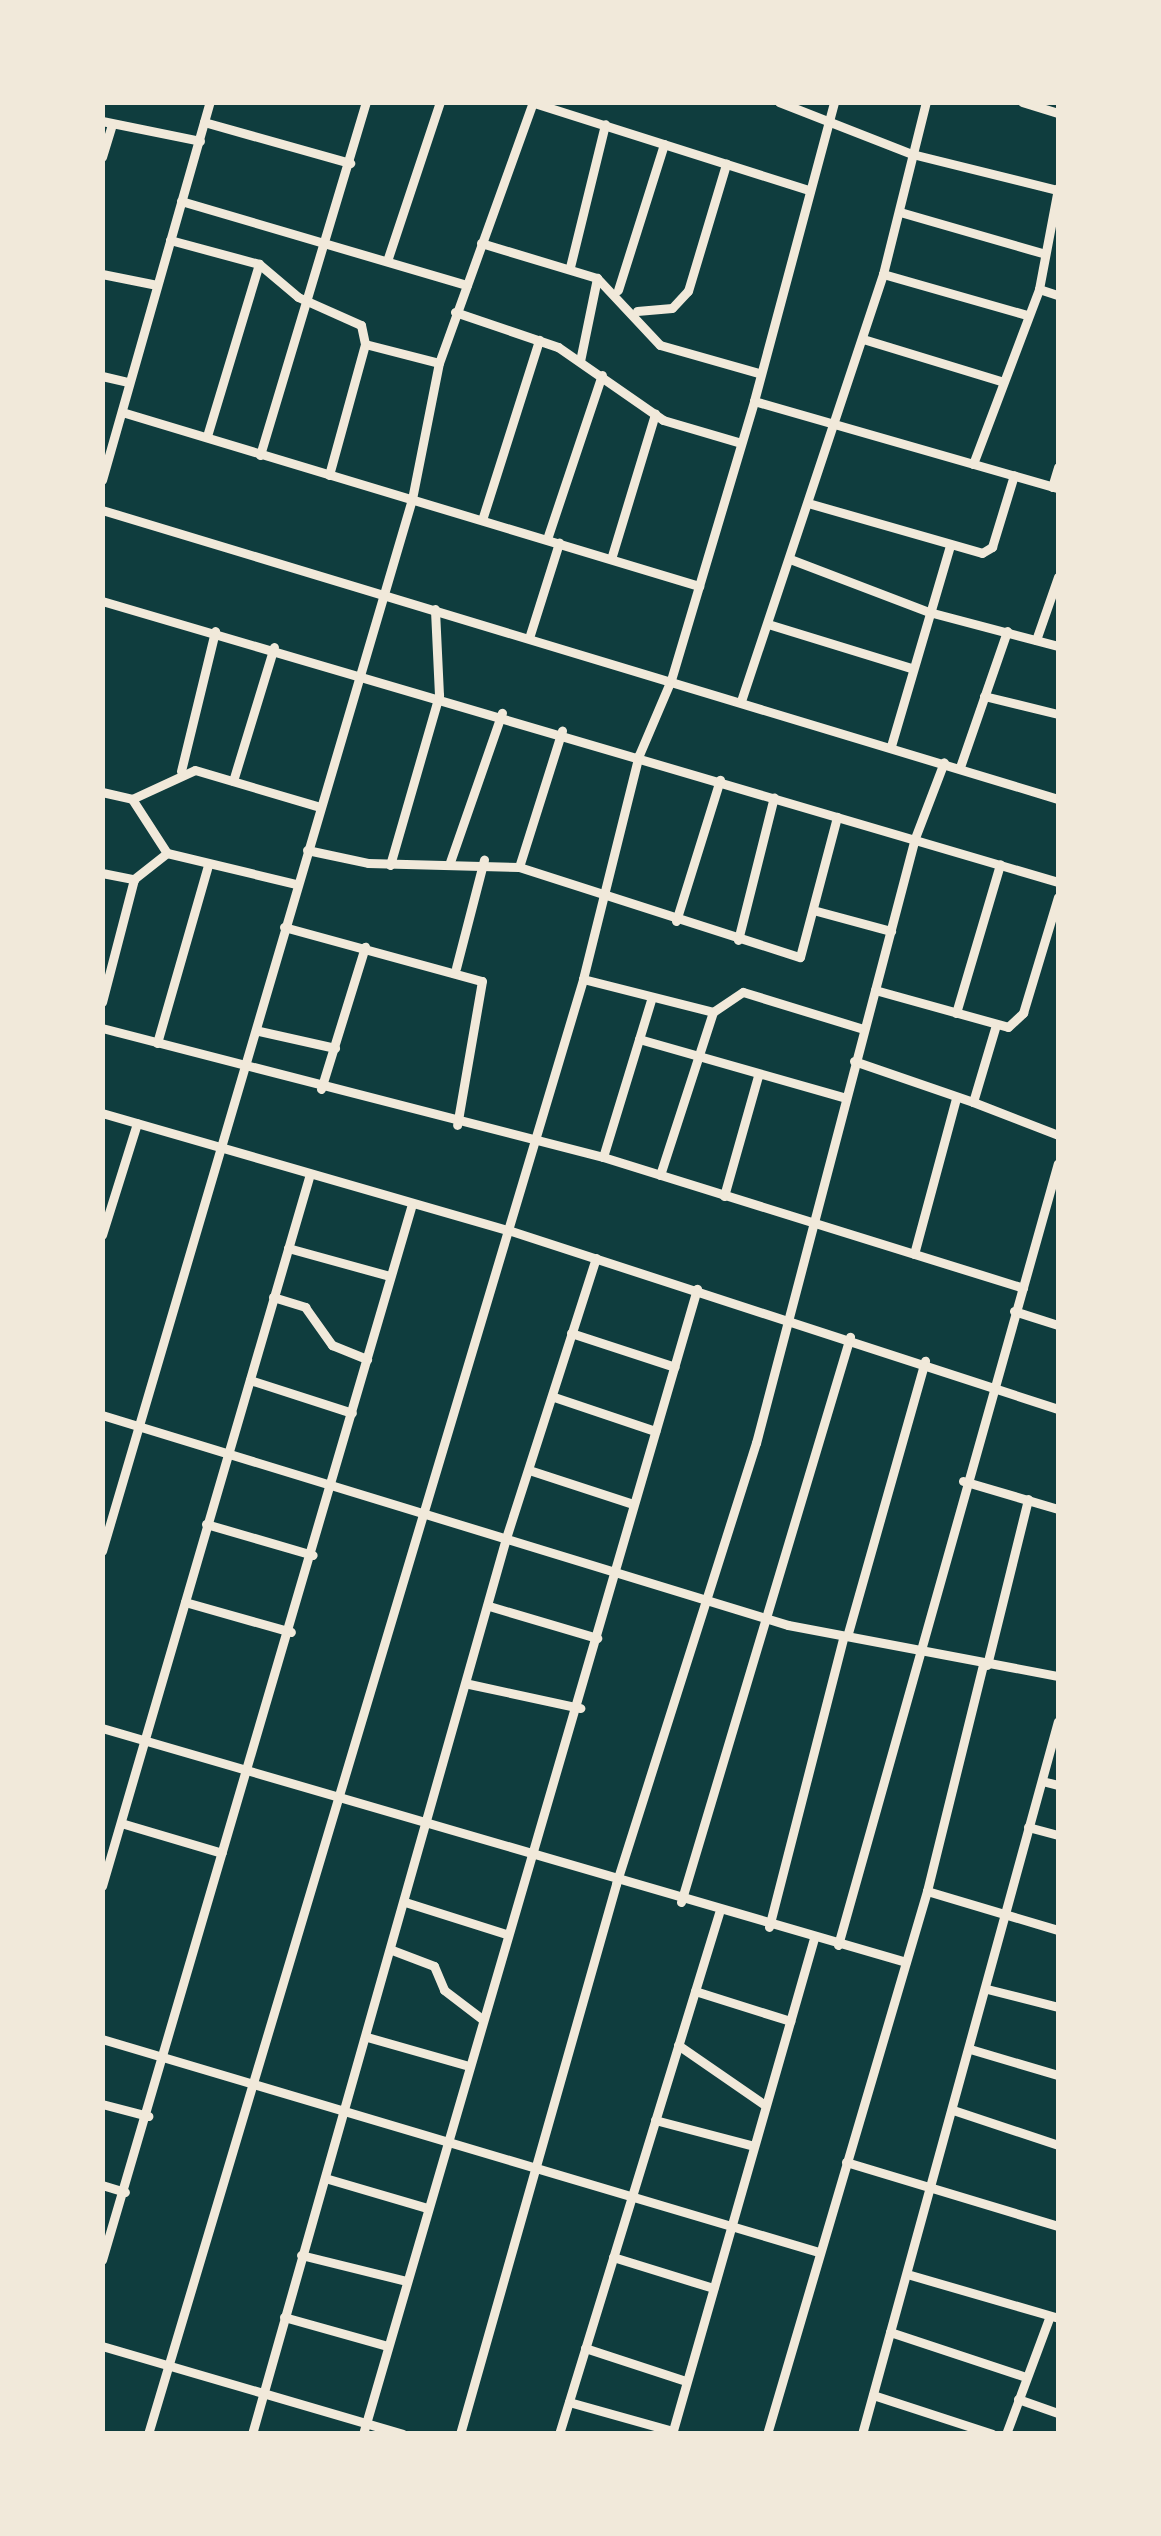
<!DOCTYPE html>
<style>
body{margin:0}
#map{position:relative;width:1161px;height:2536px;overflow:hidden;background:#0f3d3e;font-family:Literata,serif}
div>[style]{position:absolute}
.minor>*{height:9px;margin:-4.5px;padding:0 4.5px;transform-origin:4.5px;border-radius:4.5px;background:#f1e9da}
span{translate:-50% -50%;white-space:nowrap;text-align:center;line-height:1.15;-webkit-text-stroke:10px #f1e9da;paint-order:stroke}
.frame{position:absolute;inset:0;border:105px solid #f1e9da;pointer-events:none}
</style>
<div id="map">
<div class="minor">
<i style="left:531px;top:102px;width:292px;rotate:17.6deg"></i>
<i style="left:779px;top:102px;width:143px;rotate:21.4deg"></i>
<i style="left:912px;top:154px;width:150px;rotate:13.9deg"></i>
<i style="left:1022px;top:102px;width:38px;rotate:17deg"></i>
<i style="left:102px;top:121px;width:100px;rotate:11.5deg"></i>
<i style="left:204px;top:122px;width:152px;rotate:15.7deg"></i>
<i style="left:102px;top:157px;width:34px;rotate:-73deg"></i>
<i style="left:181px;top:201px;width:298px;rotate:16.4deg"></i>
<i style="left:900px;top:212px;width:148px;rotate:16.1deg"></i>
<i style="left:170px;top:240px;width:92px;rotate:15.1deg"></i>
<i style="left:259px;top:264px;width:51px;rotate:40.2deg"></i>
<i style="left:298px;top:297px;width:69px;rotate:24deg"></i>
<i style="left:361px;top:325px;width:19px;rotate:78deg"></i>
<i style="left:365px;top:344px;width:76px;rotate:14.4deg"></i>
<i style="left:481px;top:243px;width:121px;rotate:16.8deg"></i>
<i style="left:597px;top:278px;width:92px;rotate:46.8deg"></i>
<i style="left:660px;top:345px;width:102px;rotate:15.9deg"></i>
<i style="left:387px;top:261px;width:168px;rotate:-71.6deg"></i>
<i style="left:570px;top:267px;width:147px;rotate:-76.2deg"></i>
<i style="left:102px;top:274px;width:56px;rotate:11.3deg"></i>
<i style="left:883px;top:274px;width:150px;rotate:15.9deg"></i>
<i style="left:1039px;top:289px;width:20px;rotate:18deg"></i>
<i style="left:618px;top:290px;width:153px;rotate:-72.5deg"></i>
<i style="left:637px;top:311px;width:35px;rotate:-5deg"></i>
<i style="left:672px;top:308px;width:23px;rotate:-47deg"></i>
<i style="left:688px;top:291px;width:133px;rotate:-73.3deg"></i>
<i style="left:455px;top:312px;width:109px;rotate:18.8deg"></i>
<i style="left:558px;top:347px;width:128px;rotate:34.8deg"></i>
<i style="left:663px;top:420px;width:81px;rotate:16.4deg"></i>
<i style="left:863px;top:339px;width:143px;rotate:17deg"></i>
<i style="left:580px;top:361px;width:85px;rotate:-78.4deg"></i>
<i style="left:102px;top:376px;width:27px;rotate:13deg"></i>
<i style="left:754px;top:401px;width:316px;rotate:16deg"></i>
<i style="left:122px;top:412px;width:603px;rotate:16.78deg"></i>
<i style="left:207px;top:436px;width:180px;rotate:-73.2deg"></i>
<i style="left:260px;top:455px;width:369px;rotate:-73.3deg"></i>
<i style="left:973px;top:464px;width:187px;rotate:-69.3deg"></i>
<i style="left:1039px;top:289px;width:103px;rotate:-79.3deg"></i>
<i style="left:329px;top:475px;width:136px;rotate:-74.6deg"></i>
<i style="left:102px;top:480px;width:393px;rotate:-74.1deg"></i>
<i style="left:1052px;top:487px;width:21px;rotate:-73deg"></i>
<i style="left:808px;top:503px;width:181px;rotate:16deg"></i>
<i style="left:982px;top:553px;width:12px;rotate:-31deg"></i>
<i style="left:992px;top:547px;width:75px;rotate:-73deg"></i>
<i style="left:102px;top:510px;width:999px;rotate:16.82deg"></i>
<i style="left:482px;top:520px;width:189px;rotate:-72.4deg"></i>
<i style="left:547px;top:539px;width:173px;rotate:-71.5deg"></i>
<i style="left:611px;top:559px;width:152px;rotate:-73.1deg"></i>
<i style="left:790px;top:559px;width:149px;rotate:20.9deg"></i>
<i style="left:929px;top:612px;width:133px;rotate:14.8deg"></i>
<i style="left:102px;top:601px;width:996px;rotate:16.38deg"></i>
<i style="left:768px;top:624px;width:150px;rotate:17.1deg"></i>
<i style="left:529px;top:638px;width:100px;rotate:-72.5deg"></i>
<i style="left:1036px;top:640px;width:67px;rotate:-70.8deg"></i>
<i style="left:984px;top:696px;width:76px;rotate:13.7deg"></i>
<i style="left:741px;top:701px;width:450px;rotate:-71.6deg"></i>
<i style="left:883px;top:274px;width:177px;rotate:-76deg"></i>
<i style="left:891px;top:746px;width:209px;rotate:-73.6deg"></i>
<i style="left:960px;top:767px;width:144px;rotate:-70.9deg"></i>
<i style="left:181px;top:771px;width:144px;rotate:-76.3deg"></i>
<i style="left:233px;top:781px;width:140px;rotate:-73deg"></i>
<i style="left:102px;top:792px;width:31px;rotate:13deg"></i>
<i style="left:132px;top:799px;width:69px;rotate:-24.7deg"></i>
<i style="left:195px;top:770px;width:130px;rotate:16.5deg"></i>
<i style="left:132px;top:799px;width:64px;rotate:57.1deg"></i>
<i style="left:307px;top:850px;width:62px;rotate:12deg"></i>
<i style="left:368px;top:863px;width:151px;rotate:1.5deg"></i>
<i style="left:519px;top:867px;width:295px;rotate:17.8deg"></i>
<i style="left:800px;top:957px;width:145px;rotate:-75.2deg"></i>
<i style="left:450px;top:862px;width:158px;rotate:-70.8deg"></i>
<i style="left:390px;top:865px;width:177px;rotate:-73.9deg"></i>
<i style="left:439px;top:695px;width:86px;rotate:-92.7deg"></i>
<i style="left:519px;top:867px;width:143px;rotate:-72.5deg"></i>
<i style="left:102px;top:873px;width:33px;rotate:11deg"></i>
<i style="left:134px;top:879px;width:42px;rotate:-38.2deg"></i>
<i style="left:167px;top:853px;width:133px;rotate:13.5deg"></i>
<i style="left:813px;top:910px;width:81px;rotate:15.1deg"></i>
<i style="left:676px;top:921px;width:148px;rotate:-72.7deg"></i>
<i style="left:284px;top:927px;width:205px;rotate:15.3deg"></i>
<i style="left:482px;top:981px;width:146px;rotate:99.8deg"></i>
<i style="left:738px;top:940px;width:147px;rotate:-75.9deg"></i>
<i style="left:456px;top:968px;width:112px;rotate:-75.5deg"></i>
<i style="left:583px;top:979px;width:134px;rotate:14.2deg"></i>
<i style="left:713px;top:1012px;width:36px;rotate:-34deg"></i>
<i style="left:743px;top:992px;width:126px;rotate:17.1deg"></i>
<i style="left:875px;top:990px;width:138px;rotate:15.5deg"></i>
<i style="left:1008px;top:1027px;width:21px;rotate:-43deg"></i>
<i style="left:1023px;top:1013px;width:121px;rotate:-73.2deg"></i>
<i style="left:102px;top:1002px;width:127px;rotate:-75.4deg"></i>
<i style="left:956px;top:1013px;width:155px;rotate:-73.5deg"></i>
<i style="left:102px;top:1028px;width:517px;rotate:14.44deg"></i>
<i style="left:603px;top:1157px;width:440px;rotate:17.3deg"></i>
<i style="left:259px;top:1031px;width:78px;rotate:12.6deg"></i>
<i style="left:639px;top:1039px;width:215px;rotate:15.9deg"></i>
<i style="left:157px;top:1043px;width:185px;rotate:-74deg"></i>
<i style="left:854px;top:1061px;width:126px;rotate:19deg"></i>
<i style="left:973px;top:1102px;width:80px;rotate:-73.4deg"></i>
<i style="left:321px;top:1089px;width:149px;rotate:-72.8deg"></i>
<i style="left:973px;top:1102px;width:91px;rotate:21.2deg"></i>
<i style="left:102px;top:1113px;width:423px;rotate:16.1deg"></i>
<i style="left:508px;top:1230px;width:578px;rotate:18.03deg"></i>
<i style="left:603px;top:1157px;width:167px;rotate:-73deg"></i>
<i style="left:660px;top:1175px;width:171px;rotate:-72deg"></i>
<i style="left:724px;top:1196px;width:125px;rotate:-74.2deg"></i>
<i style="left:102px;top:1235px;width:117px;rotate:-72.6deg"></i>
<i style="left:288px;top:1248px;width:106px;rotate:15.4deg"></i>
<i style="left:914px;top:1254px;width:162px;rotate:-74.9deg"></i>
<i style="left:273px;top:1297px;width:34px;rotate:17deg"></i>
<i style="left:305px;top:1307px;width:47px;rotate:54.6deg"></i>
<i style="left:332px;top:1345px;width:38px;rotate:22deg"></i>
<i style="left:1014px;top:1311px;width:46px;rotate:17.7deg"></i>
<i style="left:571px;top:1333px;width:109px;rotate:18.1deg"></i>
<i style="left:250px;top:1380px;width:107px;rotate:17.9deg"></i>
<i style="left:554px;top:1397px;width:107px;rotate:18.6deg"></i>
<i style="left:102px;top:1415px;width:717px;rotate:17.02deg"></i>
<i style="left:788px;top:1625px;width:275px;rotate:10.7deg"></i>
<i style="left:529px;top:1470px;width:109px;rotate:18.1deg"></i>
<i style="left:963px;top:1481px;width:99px;rotate:16.4deg"></i>
<i style="left:206px;top:1524px;width:111px;rotate:16.2deg"></i>
<i style="left:102px;top:1551px;width:1097px;rotate:-73.58deg"></i>
<i style="left:412px;top:499px;width:139px;rotate:-78.8deg"></i>
<i style="left:439px;top:363px;width:277px;rotate:-70.2deg"></i>
<i style="left:185px;top:1602px;width:110px;rotate:15.8deg"></i>
<i style="left:489px;top:1606px;width:113px;rotate:16.5deg"></i>
<i style="left:848px;top:1633px;width:283px;rotate:-74.2deg"></i>
<i style="left:987px;top:1665px;width:171px;rotate:-76.1deg"></i>
<i style="left:469px;top:1684px;width:114px;rotate:12.2deg"></i>
<i style="left:102px;top:1728px;width:837px;rotate:16.23deg"></i>
<i style="left:1042px;top:1781px;width:16px;rotate:14deg"></i>
<i style="left:121px;top:1823px;width:105px;rotate:16.5deg"></i>
<i style="left:1028px;top:1827px;width:31px;rotate:15deg"></i>
<i style="left:102px;top:1886px;width:742px;rotate:-73.72deg"></i>
<i style="left:927px;top:1891px;width:137px;rotate:16.6deg"></i>
<i style="left:405px;top:1902px;width:106px;rotate:17.6deg"></i>
<i style="left:681px;top:1902px;width:590px;rotate:-73.35deg"></i>
<i style="left:769px;top:1927px;width:298px;rotate:-75.6deg"></i>
<i style="left:838px;top:1945px;width:812px;rotate:-74.29deg"></i>
<i style="left:392px;top:1950px;width:45px;rotate:20.9deg"></i>
<i style="left:434px;top:1966px;width:26px;rotate:67deg"></i>
<i style="left:444px;top:1990px;width:48px;rotate:37.3deg"></i>
<i style="left:987px;top:1989px;width:73px;rotate:14.2deg"></i>
<i style="left:695px;top:1991px;width:100px;rotate:17.5deg"></i>
<i style="left:367px;top:2037px;width:106px;rotate:15.9deg"></i>
<i style="left:102px;top:2039px;width:748px;rotate:16.55deg"></i>
<i style="left:678px;top:2045px;width:106px;rotate:34.6deg"></i>
<i style="left:970px;top:2049px;width:92px;rotate:16.5deg"></i>
<i style="left:102px;top:2104px;width:48px;rotate:14.6deg"></i>
<i style="left:953px;top:2110px;width:111px;rotate:18.4deg"></i>
<i style="left:655px;top:2120px;width:102px;rotate:14.7deg"></i>
<i style="left:846px;top:2162px;width:221px;rotate:16.8deg"></i>
<i style="left:325px;top:2178px;width:106px;rotate:16.4deg"></i>
<i style="left:102px;top:2185px;width:24px;rotate:17deg"></i>
<i style="left:301px;top:2255px;width:108px;rotate:13.9deg"></i>
<i style="left:613px;top:2257px;width:105px;rotate:17.2deg"></i>
<i style="left:102px;top:2260px;width:1101px;rotate:-73.64deg"></i>
<i style="left:907px;top:2274px;width:157px;rotate:16.2deg"></i>
<i style="left:284px;top:2317px;width:107px;rotate:15.7deg"></i>
<i style="left:890px;top:2332px;width:143px;rotate:18.3deg"></i>
<i style="left:102px;top:2346px;width:313px;rotate:16.3deg"></i>
<i style="left:585px;top:2348px;width:106px;rotate:18.1deg"></i>
<i style="left:873px;top:2395px;width:125px;rotate:18.1deg"></i>
<i style="left:1018px;top:2399px;width:42px;rotate:19.3deg"></i>
<i style="left:569px;top:2402px;width:107px;rotate:15.7deg"></i>
<i style="left:148px;top:2434px;width:1519px;rotate:-73.35deg"></i>
<i style="left:583px;top:979px;width:231px;rotate:-76deg"></i>
<i style="left:639px;top:755px;width:82px;rotate:-66.9deg"></i>
<i style="left:671px;top:680px;width:291px;rotate:-73.4deg"></i>
<i style="left:754px;top:401px;width:310px;rotate:-75deg"></i>
<i style="left:252px;top:2434px;width:931px;rotate:-74.17deg"></i>
<i style="left:506px;top:1538px;width:294px;rotate:-72.2deg"></i>
<i style="left:363px;top:2434px;width:1193px;rotate:-73.74deg"></i>
<i style="left:460px;top:2434px;width:572px;rotate:-74.16deg"></i>
<i style="left:616px;top:1884px;width:463px;rotate:-72.4deg"></i>
<i style="left:756px;top:1443px;width:626px;rotate:-75.28deg"></i>
<i style="left:915px;top:838px;width:81px;rotate:-69.1deg"></i>
<i style="left:559px;top:2434px;width:545px;rotate:-72.93deg"></i>
<i style="left:672px;top:2434px;width:516px;rotate:-74.02deg"></i>
<i style="left:767px;top:2434px;width:566px;rotate:-73.58deg"></i>
<i style="left:927px;top:1891px;width:233px;rotate:-76.1deg"></i>
<i style="left:862px;top:2434px;width:739px;rotate:-74.63deg"></i>
<i style="left:1006px;top:2434px;width:126px;rotate:-69.6deg"></i>
</div>
<div class="frame"></div>
</div>
